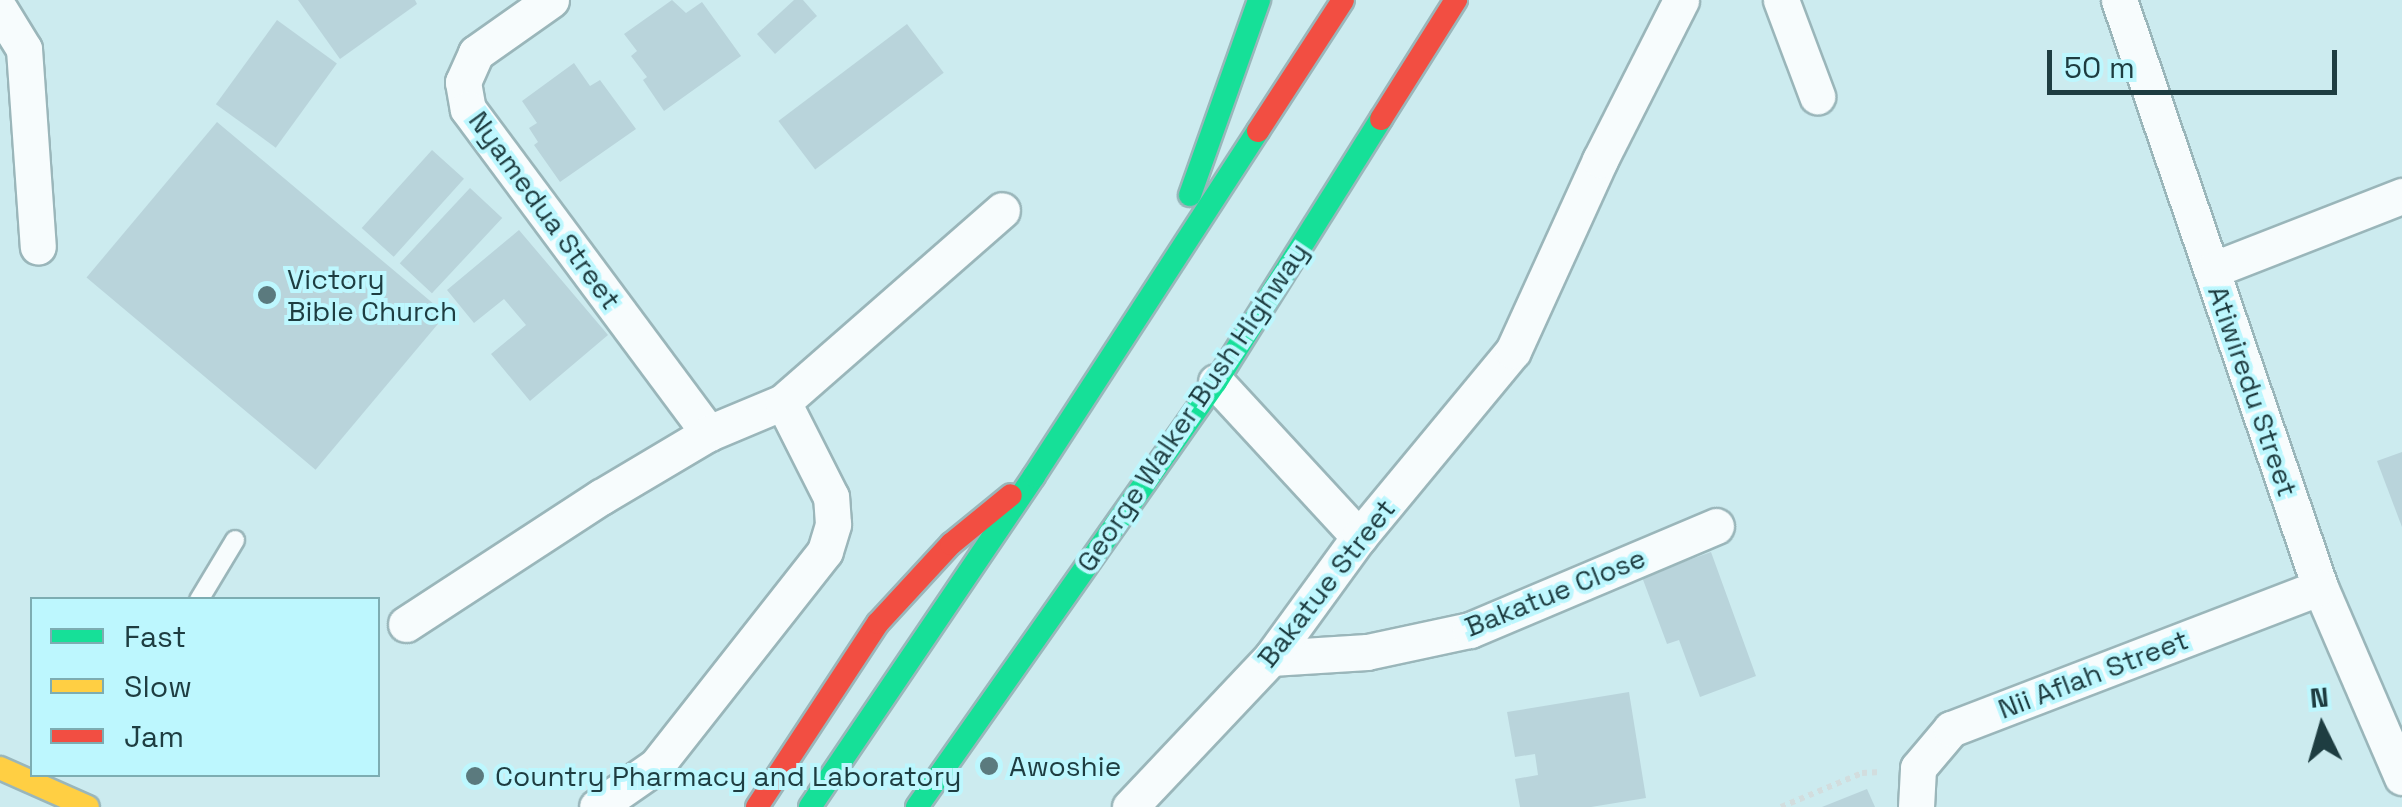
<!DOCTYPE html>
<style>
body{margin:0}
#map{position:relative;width:2402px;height:807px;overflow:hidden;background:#ccebef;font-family:"Space Grotesk",sans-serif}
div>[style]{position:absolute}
.building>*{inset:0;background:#b9d4db;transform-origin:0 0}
.path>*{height:6px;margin-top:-3px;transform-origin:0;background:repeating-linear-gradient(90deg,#d2ddde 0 5px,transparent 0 10px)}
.roads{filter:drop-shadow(2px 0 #9ab6ba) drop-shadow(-2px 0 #9ab6ba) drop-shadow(0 2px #9ab6ba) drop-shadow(0 -2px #9ab6ba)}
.lane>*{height:18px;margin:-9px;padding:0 9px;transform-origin:9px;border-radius:9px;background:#f7fcfd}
.street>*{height:35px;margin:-17.5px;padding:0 17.5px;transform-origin:17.5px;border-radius:17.5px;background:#f7fcfd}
.fast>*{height:22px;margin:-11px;padding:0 11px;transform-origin:11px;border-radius:11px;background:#16e098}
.slow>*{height:22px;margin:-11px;padding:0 11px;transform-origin:11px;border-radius:11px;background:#ffcf43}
.jam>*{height:22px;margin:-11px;padding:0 11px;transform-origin:11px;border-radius:11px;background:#f24e42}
.dots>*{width:28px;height:28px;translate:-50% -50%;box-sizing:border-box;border:5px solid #bdf7fe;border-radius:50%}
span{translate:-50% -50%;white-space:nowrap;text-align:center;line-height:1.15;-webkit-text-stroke:8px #bdf7fe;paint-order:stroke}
.street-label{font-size:28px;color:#1e3d41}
.poi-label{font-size:28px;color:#1e3d41}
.left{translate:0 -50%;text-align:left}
.legend{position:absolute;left:30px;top:597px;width:350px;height:180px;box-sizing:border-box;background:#bdf7fe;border:2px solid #7dadb2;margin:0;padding:12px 18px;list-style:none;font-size:30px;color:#1e3d41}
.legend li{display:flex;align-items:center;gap:20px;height:50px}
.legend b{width:50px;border:2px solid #7dadb2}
.north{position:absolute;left:2272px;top:677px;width:100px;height:100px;-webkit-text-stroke:8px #bdf7fe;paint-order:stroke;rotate:355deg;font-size:28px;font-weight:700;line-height:40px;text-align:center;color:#1e3d41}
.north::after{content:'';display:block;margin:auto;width:35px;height:45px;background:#1e3d41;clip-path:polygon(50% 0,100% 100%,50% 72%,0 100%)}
.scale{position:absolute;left:2047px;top:50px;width:290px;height:45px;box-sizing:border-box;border:5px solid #1e3d41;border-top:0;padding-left:12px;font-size:30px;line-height:35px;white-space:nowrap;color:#1e3d41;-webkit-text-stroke:8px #bdf7fe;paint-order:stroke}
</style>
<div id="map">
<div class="building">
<i style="clip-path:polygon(298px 0,415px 0,417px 4px,340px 59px)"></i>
<i style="clip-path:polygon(672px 0,686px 13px,702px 2px,741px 56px,664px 111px,643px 80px,647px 77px,631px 56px,637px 51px,624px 34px)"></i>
<i style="clip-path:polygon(794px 0,803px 0,817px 16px,775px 54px,757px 34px)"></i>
<i style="left:277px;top:20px;width:74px;height:104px;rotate:36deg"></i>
<i style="left:907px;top:24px;width:61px;height:161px;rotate:53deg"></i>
<i style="clip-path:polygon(574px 63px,590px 86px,600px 80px,636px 129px,560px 182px,534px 145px,538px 142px,529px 128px,537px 123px,522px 101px)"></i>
<i style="left:217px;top:122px;width:299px;height:203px;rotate:40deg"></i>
<i style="left:432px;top:150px;width:43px;height:105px;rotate:42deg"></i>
<i style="left:470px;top:188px;width:44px;height:103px;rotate:43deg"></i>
<i style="clip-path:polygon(519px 230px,608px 335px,530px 401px,491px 354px,526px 325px,504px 299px,474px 323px,447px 290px)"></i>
<i style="clip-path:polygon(2402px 452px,2402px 527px,2377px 461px)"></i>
<i style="clip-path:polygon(1711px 552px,1756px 676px,1700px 697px,1679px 640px,1667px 644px,1642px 577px)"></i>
<i style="clip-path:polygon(1629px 692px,1646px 798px,1591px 807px,1520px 807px,1515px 779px,1538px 775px,1535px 754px,1515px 757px,1507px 712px)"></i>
<i style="clip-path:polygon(1867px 789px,1875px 807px,1822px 807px)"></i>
</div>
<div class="path">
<i style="left:1781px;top:807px;width:88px;rotate:-22.8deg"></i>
<i style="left:1862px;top:773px;width:19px;rotate:-3deg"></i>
</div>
<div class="roads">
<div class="lane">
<i style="left:199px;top:600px;width:70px;rotate:-59deg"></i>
</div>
<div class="street">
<i style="left:551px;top:0;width:92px;rotate:144.8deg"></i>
<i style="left:476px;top:53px;width:32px;rotate:114deg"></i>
<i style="left:463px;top:82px;width:27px;rotate:80deg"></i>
<i style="left:468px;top:109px;width:404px;rotate:53.4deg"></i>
<i style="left:1781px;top:0;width:103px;rotate:69.4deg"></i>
<i style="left:2119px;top:0;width:620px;rotate:71.1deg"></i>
<i style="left:2320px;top:587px;width:207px;rotate:66.7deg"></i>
<i style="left:0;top:10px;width:46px;rotate:58.4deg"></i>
<i style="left:24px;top:49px;width:198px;rotate:86deg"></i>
<i style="left:2212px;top:270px;width:204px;rotate:-21.3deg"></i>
<i style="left:1216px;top:382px;width:211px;rotate:47.3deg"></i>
<i style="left:406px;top:624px;width:233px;rotate:-33.1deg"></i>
<i style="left:601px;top:497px;width:126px;rotate:-30.7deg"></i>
<i style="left:709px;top:433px;width:80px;rotate:-22.7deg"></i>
<i style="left:783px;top:402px;width:291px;rotate:-41.2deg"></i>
<i style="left:1271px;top:658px;width:96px;rotate:-3.6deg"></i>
<i style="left:1367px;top:652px;width:105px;rotate:-12.1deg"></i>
<i style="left:1470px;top:630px;width:267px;rotate:-22.9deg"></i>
<i style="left:597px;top:807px;width:72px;rotate:-34.8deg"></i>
<i style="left:656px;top:766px;width:273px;rotate:-51.8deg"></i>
<i style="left:825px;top:551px;width:28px;rotate:-73deg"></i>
<i style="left:833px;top:524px;width:27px;rotate:-94deg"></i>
<i style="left:831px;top:497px;width:106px;rotate:-116.8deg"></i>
<i style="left:1130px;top:807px;width:205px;rotate:-46.6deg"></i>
<i style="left:1271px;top:658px;width:150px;rotate:-54deg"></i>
<i style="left:1359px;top:537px;width:241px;rotate:-50.4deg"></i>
<i style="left:1513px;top:351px;width:210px;rotate:-65.5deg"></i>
<i style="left:1600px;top:160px;width:179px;rotate:-63.1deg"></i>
<i style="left:1916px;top:807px;width:39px;rotate:-87deg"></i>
<i style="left:1918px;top:768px;width:51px;rotate:-49.8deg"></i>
<i style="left:1951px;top:729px;width:395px;rotate:-21deg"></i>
</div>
<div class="fast">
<i style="left:1190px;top:195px;width:207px;rotate:-70.5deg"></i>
<i style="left:810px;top:807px;width:400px;rotate:-55.9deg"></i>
<i style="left:1034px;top:476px;width:411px;rotate:-57deg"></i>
<i style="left:917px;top:807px;width:520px;rotate:-54.87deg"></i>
<i style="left:1216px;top:382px;width:310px;rotate:-57.9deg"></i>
</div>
<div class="slow">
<i style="left:0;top:768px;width:96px;rotate:23.9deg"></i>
</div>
<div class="jam">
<i style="left:1381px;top:119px;width:141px;rotate:-57.8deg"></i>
<i style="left:1258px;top:131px;width:156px;rotate:-57deg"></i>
<i style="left:757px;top:807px;width:220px;rotate:-56.7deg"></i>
<i style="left:878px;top:623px;width:108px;rotate:-47.3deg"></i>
<i style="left:951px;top:544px;width:77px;rotate:-39.2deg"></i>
</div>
</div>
<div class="dots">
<i style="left:267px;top:295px;background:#5b7a7e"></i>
<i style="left:989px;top:766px;background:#5b7a7e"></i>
<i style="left:475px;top:776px;background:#5b7a7e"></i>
</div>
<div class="street-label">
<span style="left:545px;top:210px;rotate:54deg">Nyamedua Street</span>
<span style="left:2253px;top:391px;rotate:71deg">Atiwiredu Street</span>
<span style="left:1192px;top:407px;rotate:-56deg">George Walker Bush Highway</span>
<span style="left:1326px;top:583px;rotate:-52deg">Bakatue Street</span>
<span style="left:1555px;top:592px;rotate:-22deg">Bakatue Close</span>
<span style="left:2093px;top:674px;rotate:-21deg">Nii Aflah Street</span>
</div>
<div class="poi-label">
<span class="left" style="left:287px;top:295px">Victory<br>Bible Church</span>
<span class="left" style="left:1009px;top:766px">Awoshie</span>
<span class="left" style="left:495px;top:776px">Country Pharmacy and Laboratory</span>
</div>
<ul class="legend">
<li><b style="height:12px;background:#16e098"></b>Fast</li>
<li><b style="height:12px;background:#ffcf43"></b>Slow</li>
<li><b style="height:12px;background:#f24e42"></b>Jam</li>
</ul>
<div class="north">N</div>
<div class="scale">50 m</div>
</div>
